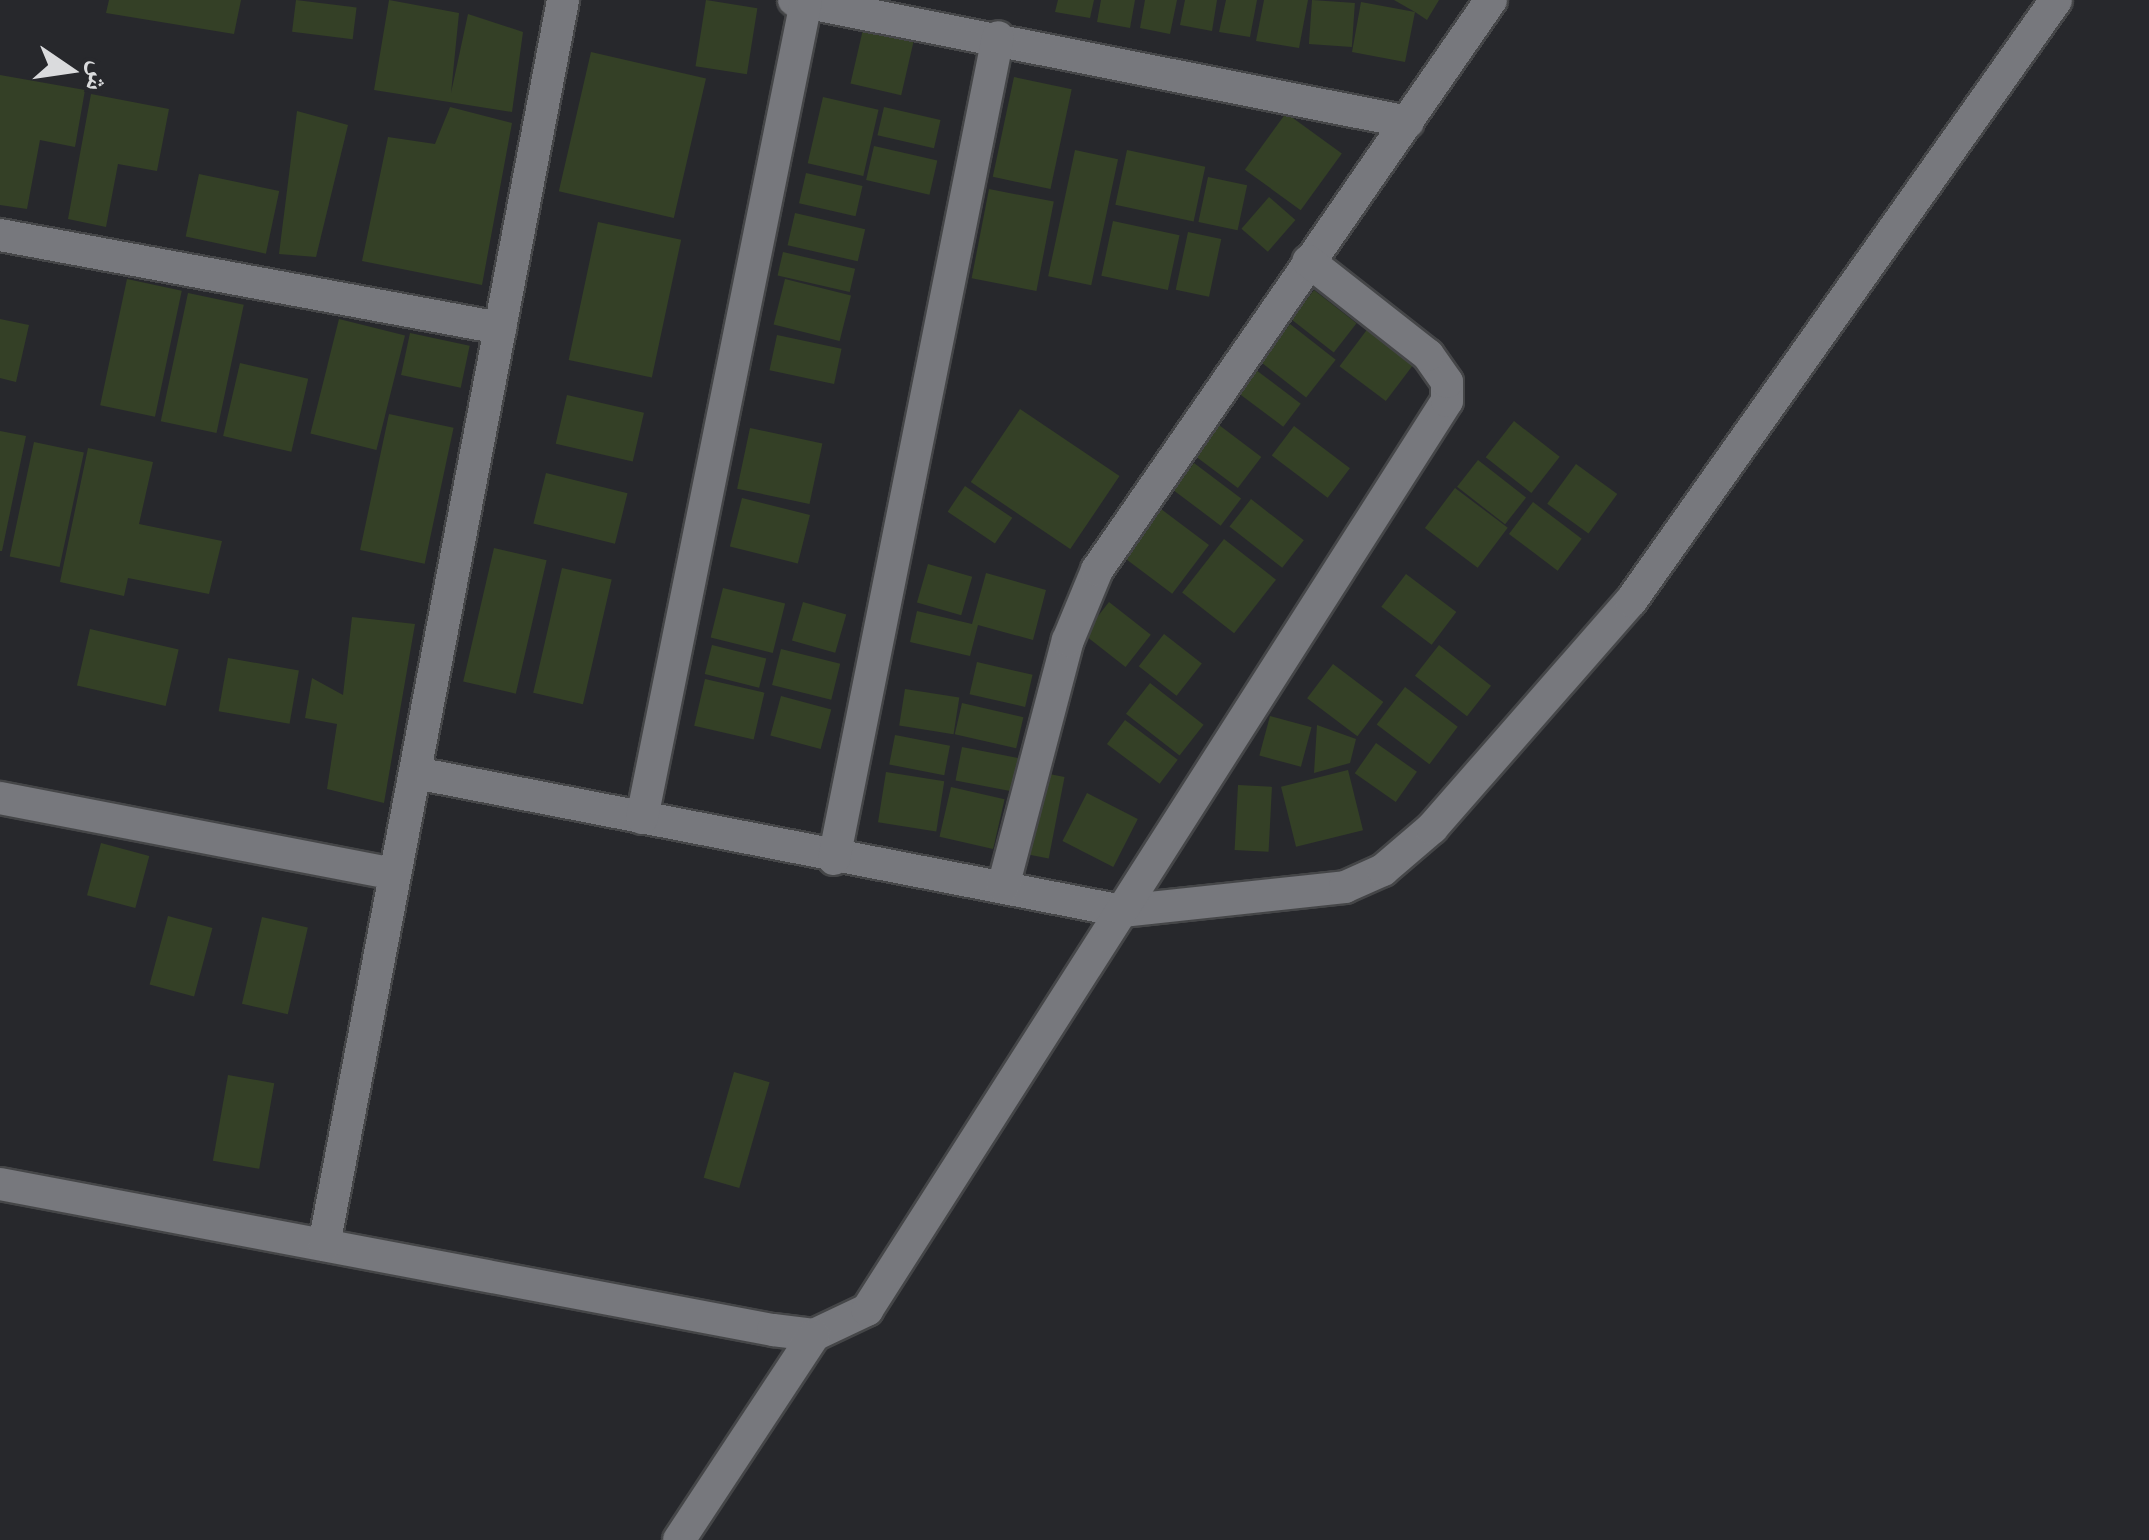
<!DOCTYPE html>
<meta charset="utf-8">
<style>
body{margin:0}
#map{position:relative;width:2149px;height:1540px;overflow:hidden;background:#27282c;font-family:Figtree,"Noto Naskh Arabic",sans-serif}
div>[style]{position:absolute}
.building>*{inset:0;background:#344026;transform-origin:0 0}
.roads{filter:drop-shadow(2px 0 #454648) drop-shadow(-2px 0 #454648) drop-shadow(0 2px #454648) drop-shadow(0 -2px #454648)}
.minor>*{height:32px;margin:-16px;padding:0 16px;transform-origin:16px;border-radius:16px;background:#77787d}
span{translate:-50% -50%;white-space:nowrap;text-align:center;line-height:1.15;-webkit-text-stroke:8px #27282c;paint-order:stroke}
.north{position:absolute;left:20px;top:20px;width:100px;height:100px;-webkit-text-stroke:8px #27282c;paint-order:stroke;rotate:103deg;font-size:28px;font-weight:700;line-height:40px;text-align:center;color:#dadbdd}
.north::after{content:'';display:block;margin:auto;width:35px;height:45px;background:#dadbdd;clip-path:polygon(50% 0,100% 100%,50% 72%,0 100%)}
</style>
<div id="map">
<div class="building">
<i style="clip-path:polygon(109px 0,241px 0,234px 34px,106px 13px)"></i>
<i style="left:296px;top:0;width:61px;height:32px;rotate:7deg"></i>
<i style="clip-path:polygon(389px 0,459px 13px,451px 93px,468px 14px,523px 32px,512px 112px,374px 90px)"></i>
<i style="left:706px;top:0;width:52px;height:67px;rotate:9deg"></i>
<i style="clip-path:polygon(1058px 0,1094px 0,1090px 18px,1055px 12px)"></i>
<i style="clip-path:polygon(1101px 0,1135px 0,1130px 28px,1097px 22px)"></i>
<i style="clip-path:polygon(1145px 0,1177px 0,1170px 34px,1140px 28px)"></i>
<i style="clip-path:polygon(1185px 0,1217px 0,1212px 31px,1180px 25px)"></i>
<i style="clip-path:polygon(1226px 0,1257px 0,1250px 37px,1219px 32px)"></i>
<i style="clip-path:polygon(1264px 0,1308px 0,1299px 48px,1256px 41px)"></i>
<i style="left:1312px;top:0;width:43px;height:44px;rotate:4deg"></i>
<i style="clip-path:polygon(1394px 0,1439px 0,1427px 20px,1415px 12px,1405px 62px,1352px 52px,1361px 2px,1415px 12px)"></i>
<i style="left:864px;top:25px;width:52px;height:60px;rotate:13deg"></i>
<i style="left:591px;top:52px;width:118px;height:143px;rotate:13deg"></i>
<i style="clip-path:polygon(0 75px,85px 90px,75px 147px,40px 140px,27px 209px,0 205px)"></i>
<i style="left:1014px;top:77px;width:59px;height:102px;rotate:12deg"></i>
<i style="clip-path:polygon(91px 94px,169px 109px,157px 171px,118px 164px,106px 227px,68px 219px)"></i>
<i style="left:823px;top:97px;width:57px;height:68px;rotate:13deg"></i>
<i style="clip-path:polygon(450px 107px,512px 123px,482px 285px,362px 261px,388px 137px,435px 144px)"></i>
<i style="left:884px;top:107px;width:58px;height:29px;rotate:13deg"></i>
<i style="clip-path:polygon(297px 111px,348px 125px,316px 257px,279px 254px)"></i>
<i style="left:1286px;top:113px;width:69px;height:70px;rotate:36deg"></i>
<i style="left:874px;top:146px;width:65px;height:35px;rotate:13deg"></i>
<i style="left:1075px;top:150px;width:44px;height:129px;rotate:12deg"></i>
<i style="left:1127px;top:150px;width:80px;height:56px;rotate:12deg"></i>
<i style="left:806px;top:173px;width:58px;height:31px;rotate:13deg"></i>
<i style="left:199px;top:174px;width:82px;height:64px;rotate:12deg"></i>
<i style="left:1208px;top:177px;width:40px;height:46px;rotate:12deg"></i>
<i style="left:989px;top:189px;width:66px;height:91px;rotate:11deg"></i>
<i style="left:1269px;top:197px;width:35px;height:42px;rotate:41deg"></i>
<i style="left:795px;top:213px;width:72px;height:33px;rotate:13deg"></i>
<i style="left:1113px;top:221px;width:68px;height:56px;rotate:12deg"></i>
<i style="left:598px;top:222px;width:85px;height:141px;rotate:12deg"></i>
<i style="left:1188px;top:232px;width:34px;height:59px;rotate:12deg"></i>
<i style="left:783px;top:252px;width:74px;height:24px;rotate:13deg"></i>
<i style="left:127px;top:279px;width:56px;height:129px;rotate:12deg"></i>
<i style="left:785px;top:279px;width:68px;height:47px;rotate:14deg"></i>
<i style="left:1314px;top:290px;width:54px;height:37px;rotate:38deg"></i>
<i style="left:188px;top:293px;width:57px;height:131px;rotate:12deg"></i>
<i style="clip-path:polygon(0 319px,29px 325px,16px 382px,0 378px)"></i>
<i style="left:339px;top:319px;width:68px;height:118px;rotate:14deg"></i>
<i style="left:1290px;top:324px;width:58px;height:48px;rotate:38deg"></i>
<i style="left:1369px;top:327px;width:58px;height:49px;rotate:37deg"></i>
<i style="left:410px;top:333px;width:61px;height:43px;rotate:12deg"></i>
<i style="left:777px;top:335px;width:66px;height:36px;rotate:12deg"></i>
<i style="left:240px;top:363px;width:70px;height:75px;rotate:13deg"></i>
<i style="left:1256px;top:370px;width:56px;height:29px;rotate:37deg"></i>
<i style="left:567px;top:395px;width:79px;height:50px;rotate:13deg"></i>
<i style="left:1020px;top:409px;width:120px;height:88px;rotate:34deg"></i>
<i style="left:389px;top:414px;width:66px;height:139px;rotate:12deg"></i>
<i style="left:1514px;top:421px;width:58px;height:46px;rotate:38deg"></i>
<i style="left:1219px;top:425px;width:53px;height:39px;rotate:37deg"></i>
<i style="left:1294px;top:426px;width:70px;height:37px;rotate:37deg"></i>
<i style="left:750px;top:428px;width:74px;height:62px;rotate:12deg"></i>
<i style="clip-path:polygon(0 431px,26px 436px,2px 551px,0 551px)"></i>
<i style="left:34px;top:442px;width:51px;height:117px;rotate:12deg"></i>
<i style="clip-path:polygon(88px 448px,153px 462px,139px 524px,222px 541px,209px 594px,128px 578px,124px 596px,60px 582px)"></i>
<i style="left:1478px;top:460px;width:61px;height:34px;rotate:38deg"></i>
<i style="left:1194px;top:463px;width:59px;height:34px;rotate:37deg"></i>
<i style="left:1576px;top:464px;width:51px;height:49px;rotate:36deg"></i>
<i style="left:546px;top:473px;width:84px;height:52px;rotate:14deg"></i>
<i style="left:965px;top:486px;width:57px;height:31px;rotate:34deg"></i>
<i style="left:1455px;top:488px;width:66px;height:50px;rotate:37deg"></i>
<i style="left:742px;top:498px;width:70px;height:50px;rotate:14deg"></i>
<i style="left:1251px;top:499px;width:67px;height:35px;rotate:38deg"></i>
<i style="left:1533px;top:502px;width:61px;height:40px;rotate:37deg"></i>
<i style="left:1161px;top:509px;width:60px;height:61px;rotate:37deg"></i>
<i style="left:1224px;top:539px;width:66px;height:68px;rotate:38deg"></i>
<i style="left:494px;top:548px;width:54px;height:137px;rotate:13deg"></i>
<i style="left:928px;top:564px;width:46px;height:40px;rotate:16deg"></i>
<i style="left:562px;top:568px;width:51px;height:128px;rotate:13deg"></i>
<i style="clip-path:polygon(986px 573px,1046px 590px,1033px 640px,978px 625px,970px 656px,910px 642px,917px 611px,972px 624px)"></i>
<i style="left:1406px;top:574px;width:63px;height:41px;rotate:37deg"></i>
<i style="left:723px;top:588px;width:64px;height:51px;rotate:14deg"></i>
<i style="left:803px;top:602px;width:45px;height:40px;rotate:16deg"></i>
<i style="left:1109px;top:602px;width:53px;height:41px;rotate:38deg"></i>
<i style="clip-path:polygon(352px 617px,415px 624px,384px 803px,327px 789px,337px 724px,305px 718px,312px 678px,343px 695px)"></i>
<i style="left:90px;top:629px;width:91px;height:58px;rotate:13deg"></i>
<i style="left:1164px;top:634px;width:48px;height:41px;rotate:38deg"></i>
<i style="left:712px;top:645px;width:56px;height:30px;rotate:14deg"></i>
<i style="left:1439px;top:645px;width:66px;height:39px;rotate:38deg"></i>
<i style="left:781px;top:649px;width:61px;height:37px;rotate:14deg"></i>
<i style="left:228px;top:658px;width:72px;height:54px;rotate:10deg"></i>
<i style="left:977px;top:662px;width:57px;height:33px;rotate:13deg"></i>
<i style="left:1333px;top:664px;width:63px;height:43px;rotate:37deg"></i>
<i style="left:705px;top:679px;width:61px;height:48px;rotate:13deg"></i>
<i style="left:1150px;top:683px;width:68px;height:39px;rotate:38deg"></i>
<i style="left:1405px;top:687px;width:66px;height:47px;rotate:37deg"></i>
<i style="left:905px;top:689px;width:55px;height:37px;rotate:9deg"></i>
<i style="left:781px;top:696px;width:52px;height:41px;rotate:15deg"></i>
<i style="left:962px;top:703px;width:63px;height:32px;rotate:13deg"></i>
<i style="left:1270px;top:716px;width:43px;height:41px;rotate:15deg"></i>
<i style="left:1125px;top:720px;width:66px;height:30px;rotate:37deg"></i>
<i style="clip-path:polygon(1317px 725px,1356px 739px,1350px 763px,1314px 773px)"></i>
<i style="left:895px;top:735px;width:56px;height:30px;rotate:11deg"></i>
<i style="left:1376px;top:743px;width:50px;height:37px;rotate:35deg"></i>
<i style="left:962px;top:747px;width:57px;height:34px;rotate:11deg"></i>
<i style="left:1348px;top:770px;width:62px;height:69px;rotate:76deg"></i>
<i style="left:886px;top:772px;width:59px;height:51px;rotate:9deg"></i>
<i style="left:1039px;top:772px;width:26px;height:83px;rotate:11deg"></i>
<i style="left:1238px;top:785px;width:34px;height:65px;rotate:3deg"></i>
<i style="left:951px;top:787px;width:55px;height:51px;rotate:13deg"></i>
<i style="left:1087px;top:793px;width:57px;height:54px;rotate:27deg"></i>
<i style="left:101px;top:843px;width:50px;height:54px;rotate:15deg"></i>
<i style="left:168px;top:916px;width:46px;height:71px;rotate:15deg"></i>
<i style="left:262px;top:917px;width:47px;height:89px;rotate:13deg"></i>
<i style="left:734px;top:1072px;width:37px;height:110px;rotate:16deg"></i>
<i style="left:228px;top:1075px;width:47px;height:87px;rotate:10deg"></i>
</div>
<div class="roads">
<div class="minor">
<i style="left:794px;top:0;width:626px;rotate:11.24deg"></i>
<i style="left:0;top:235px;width:509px;rotate:10.54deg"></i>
<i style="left:416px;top:773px;width:719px;rotate:11.06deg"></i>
<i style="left:1122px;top:911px;width:224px;rotate:-6.1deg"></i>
<i style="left:1345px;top:887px;width:42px;rotate:-24.1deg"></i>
<i style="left:1383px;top:870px;width:65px;rotate:-40.6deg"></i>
<i style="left:1432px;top:828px;width:302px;rotate:-48.8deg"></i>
<i style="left:1631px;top:601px;width:736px;rotate:-54.73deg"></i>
<i style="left:0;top:798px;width:397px;rotate:10.9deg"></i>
<i style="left:642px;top:818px;width:832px;rotate:-78.64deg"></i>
<i style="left:834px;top:859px;width:838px;rotate:-78.72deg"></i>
<i style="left:1003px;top:887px;width:255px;rotate:-75.3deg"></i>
<i style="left:1068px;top:640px;width:76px;rotate:-67.5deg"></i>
<i style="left:1097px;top:570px;width:693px;rotate:-55.35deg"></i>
<i style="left:0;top:1184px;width:787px;rotate:10.7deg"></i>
<i style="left:773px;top:1330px;width:41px;rotate:7deg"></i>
<i style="left:814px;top:1335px;width:59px;rotate:-25.3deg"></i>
<i style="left:867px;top:1310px;width:1078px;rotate:-57.46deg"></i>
<i style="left:1447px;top:401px;width:19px;rotate:-90deg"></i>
<i style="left:1447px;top:382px;width:33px;rotate:-125deg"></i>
<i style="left:1428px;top:355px;width:152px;rotate:-141.9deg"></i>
<i style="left:324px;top:1245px;width:1268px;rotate:-79.13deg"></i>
<i style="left:679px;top:1540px;width:245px;rotate:-56.6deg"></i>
</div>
</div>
<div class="north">ش</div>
</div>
